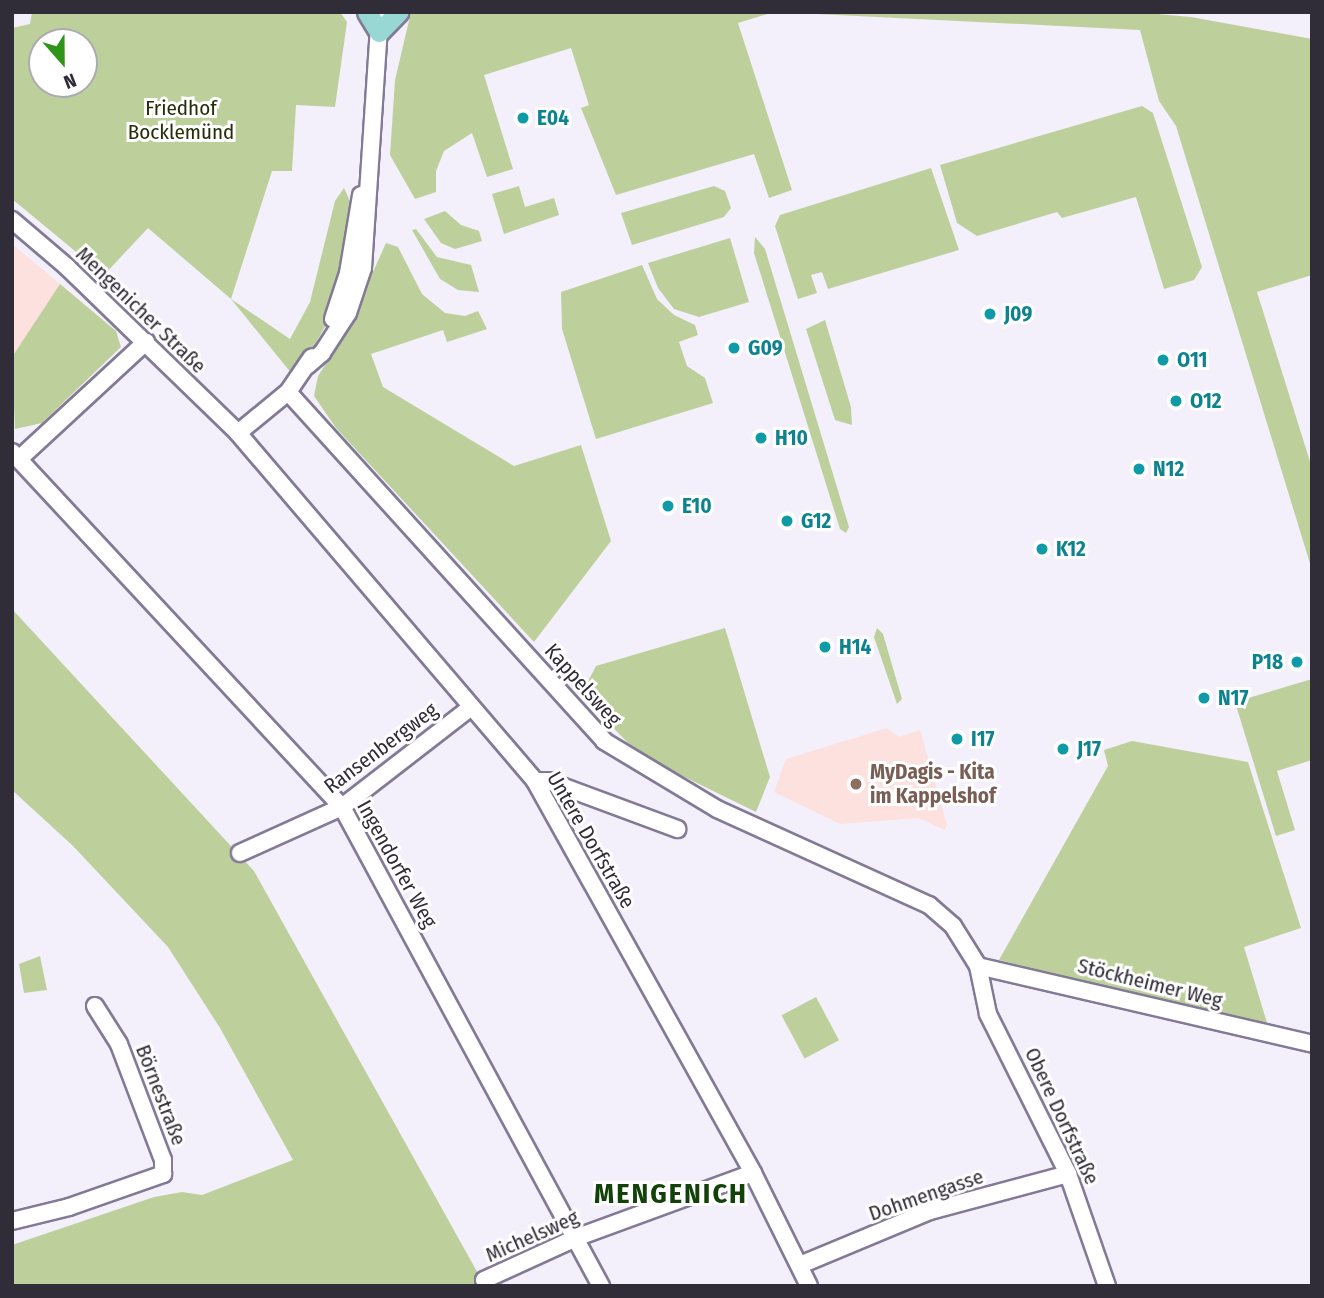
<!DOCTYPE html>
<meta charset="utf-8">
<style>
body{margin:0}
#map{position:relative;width:1324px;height:1298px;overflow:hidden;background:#f3f0fc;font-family:"Fira Sans Condensed",sans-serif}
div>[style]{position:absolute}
.education>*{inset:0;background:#fce1de}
.green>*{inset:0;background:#bdd09b;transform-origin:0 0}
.roads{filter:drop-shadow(2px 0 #837a96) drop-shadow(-2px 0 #837a96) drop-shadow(0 2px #837a96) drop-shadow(0 -2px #837a96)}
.minor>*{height:16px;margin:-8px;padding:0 8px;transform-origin:8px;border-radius:8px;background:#fff}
.major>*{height:19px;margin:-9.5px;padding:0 9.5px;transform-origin:9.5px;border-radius:9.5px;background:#98d8d4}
.dots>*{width:19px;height:19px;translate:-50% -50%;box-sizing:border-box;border:4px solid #fff;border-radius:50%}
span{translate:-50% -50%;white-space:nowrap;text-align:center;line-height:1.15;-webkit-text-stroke:6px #fff;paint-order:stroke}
.park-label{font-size:21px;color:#242f07}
.culture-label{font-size:21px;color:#0d838f;font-weight:700}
.left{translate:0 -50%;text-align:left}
.right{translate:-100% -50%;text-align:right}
.street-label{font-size:21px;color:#302c38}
.education-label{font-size:21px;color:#785e54;font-weight:700}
.district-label{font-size:28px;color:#124209;font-weight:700;letter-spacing:2px}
.frame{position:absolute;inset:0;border:14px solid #302c38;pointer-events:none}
.north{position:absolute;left:28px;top:28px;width:70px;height:70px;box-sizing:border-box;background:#fff;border:2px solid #acabaf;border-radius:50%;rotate:159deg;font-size:19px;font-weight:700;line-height:28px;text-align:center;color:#302c38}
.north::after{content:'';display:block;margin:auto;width:24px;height:32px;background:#2f9519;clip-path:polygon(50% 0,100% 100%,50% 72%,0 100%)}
</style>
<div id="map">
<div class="education">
<i style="clip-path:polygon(12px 244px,60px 284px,12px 357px)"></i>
<i style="clip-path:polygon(887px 728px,899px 737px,920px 730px,947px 825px,945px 830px,918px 818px,840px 824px,774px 792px,786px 759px)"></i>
</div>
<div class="green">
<i style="clip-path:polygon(evenodd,32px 12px,340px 12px,347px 22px,335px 107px,296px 105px,292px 171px,272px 171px,231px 299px,290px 339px,310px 302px,335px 201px,344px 188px,354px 210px,333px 312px,313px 348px,292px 374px,231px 299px,148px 228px,104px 275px,12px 199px,12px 28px,30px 24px,32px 12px,42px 42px,84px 42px,84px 84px,42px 84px,42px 42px)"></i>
<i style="clip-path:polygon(411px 12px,774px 12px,738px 23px,792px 190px,769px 198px,754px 154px,616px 195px,581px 108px,589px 105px,571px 48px,484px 75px,513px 169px,487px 177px,472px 133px,444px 151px,436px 171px,436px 192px,415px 199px,390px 155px,395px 80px)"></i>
<i style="clip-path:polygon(776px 12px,1136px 12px,1191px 17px,1312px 39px,1312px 275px,1257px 292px,1312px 468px,1312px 570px,1176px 126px,1159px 101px,1140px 30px)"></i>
<i style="clip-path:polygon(1142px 106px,1153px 113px,1202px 267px,1194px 280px,1164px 289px,1136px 197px,1062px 218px,1057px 212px,977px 236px,957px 223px,940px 165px)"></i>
<i style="clip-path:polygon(931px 168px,959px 250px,828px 289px,822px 272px,811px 275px,817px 293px,798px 299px,775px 226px,780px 215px)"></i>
<i style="clip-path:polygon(519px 186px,525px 207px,554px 198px,559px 215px,504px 234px,492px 194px)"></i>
<i style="clip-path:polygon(714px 186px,725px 191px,731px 208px,724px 217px,632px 245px,621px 213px)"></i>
<i style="clip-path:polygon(445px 211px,461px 225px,479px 231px,482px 241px,455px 249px,441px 243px,424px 219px)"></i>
<i style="clip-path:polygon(416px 229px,437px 257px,471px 265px,479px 292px,458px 290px,440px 279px,412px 230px)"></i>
<i style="clip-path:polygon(755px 237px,765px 249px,849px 527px,846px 533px,840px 529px,754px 253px)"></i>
<i style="clip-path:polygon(730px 238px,749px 302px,699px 317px,674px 309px,658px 288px,648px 263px)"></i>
<i style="clip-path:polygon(386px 243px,398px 247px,422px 294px,445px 313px,465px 316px,478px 311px,487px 329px,447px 342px,443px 330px,371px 354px,383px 387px,514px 466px,581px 445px,611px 541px,534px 642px,336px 428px,314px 396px,318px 376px,345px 334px)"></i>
<i style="clip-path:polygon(642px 265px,657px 299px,674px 315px,695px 325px,698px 335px,679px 342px,687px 366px,705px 378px,713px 403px,596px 439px,562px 329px,561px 292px)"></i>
<i style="clip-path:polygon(60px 284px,116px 331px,121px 347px,42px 423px,15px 429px,12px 357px)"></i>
<i style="clip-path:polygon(825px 320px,851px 407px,852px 425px,835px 420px,806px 329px)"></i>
<i style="clip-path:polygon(12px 609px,254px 871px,485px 1286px,12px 1286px,12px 1245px,154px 1197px,182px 1192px,202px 1195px,293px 1160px,220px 1028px,168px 947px,73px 846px,12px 790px)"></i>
<i style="clip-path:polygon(725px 628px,770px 777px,756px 812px,654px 762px,628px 743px,581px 695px,596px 666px)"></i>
<i style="clip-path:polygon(877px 628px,883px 634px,902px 699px,897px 704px,874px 637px)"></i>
<i style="clip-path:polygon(1312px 679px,1312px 760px,1277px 771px,1295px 830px,1276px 836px,1235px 702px)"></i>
<i style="clip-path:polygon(1132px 741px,1248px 762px,1301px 928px,1244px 947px,1268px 1026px,999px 960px,1108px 766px,1104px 750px)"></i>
<i style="clip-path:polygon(40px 956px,47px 990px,24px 993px,19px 964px)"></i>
<i style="left:816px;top:997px;width:49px;height:39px;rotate:62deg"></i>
</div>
<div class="roads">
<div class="minor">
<i style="left:12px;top:220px;width:72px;rotate:40.5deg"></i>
<i style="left:67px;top:267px;width:238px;rotate:44.1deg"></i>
<i style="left:238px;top:433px;width:458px;rotate:49.5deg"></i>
<i style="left:535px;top:781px;width:449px;rotate:60.9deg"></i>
<i style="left:753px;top:1173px;width:126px;rotate:63.6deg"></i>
<i style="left:333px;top:319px;width:48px;rotate:-71.9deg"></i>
<i style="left:348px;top:273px;width:79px;rotate:-80.5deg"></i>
<i style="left:307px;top:366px;width:20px;rotate:-41deg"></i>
<i style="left:322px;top:353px;width:48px;rotate:-57deg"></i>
<i style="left:348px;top:313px;width:47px;rotate:-71.6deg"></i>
<i style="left:363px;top:268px;width:257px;rotate:-86.2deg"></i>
<i style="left:288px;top:392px;width:471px;rotate:47.8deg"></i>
<i style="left:604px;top:741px;width:132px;rotate:31deg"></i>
<i style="left:717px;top:809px;width:233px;rotate:24.4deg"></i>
<i style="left:929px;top:905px;width:32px;rotate:41deg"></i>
<i style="left:953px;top:926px;width:47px;rotate:58deg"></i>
<i style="left:978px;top:966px;width:49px;rotate:78.2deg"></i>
<i style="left:988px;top:1014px;width:179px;rotate:63.4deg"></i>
<i style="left:1068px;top:1174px;width:119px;rotate:70.8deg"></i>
<i style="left:238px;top:433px;width:65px;rotate:-39.4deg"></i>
<i style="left:288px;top:392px;width:42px;rotate:-55.6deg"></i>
<i style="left:12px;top:452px;width:485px;rotate:47.1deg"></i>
<i style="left:342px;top:807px;width:545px;rotate:61.6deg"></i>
<i style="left:19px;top:459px;width:173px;rotate:-42.7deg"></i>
<i style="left:535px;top:781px;width:13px"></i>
<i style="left:548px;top:781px;width:138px;rotate:20.4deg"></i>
<i style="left:240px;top:853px;width:112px;rotate:-24.3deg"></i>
<i style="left:342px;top:807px;width:162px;rotate:-37.7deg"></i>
<i style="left:978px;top:966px;width:343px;rotate:13.1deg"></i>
<i style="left:12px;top:1221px;width:59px;rotate:-13.8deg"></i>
<i style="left:69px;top:1207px;width:100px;rotate:-19.3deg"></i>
<i style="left:163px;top:1174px;width:14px;rotate:-90deg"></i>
<i style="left:163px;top:1160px;width:124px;rotate:-110.8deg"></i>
<i style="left:119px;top:1044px;width:45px;rotate:-122.3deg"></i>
<i style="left:800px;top:1265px;width:141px;rotate:-22.6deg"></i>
<i style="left:930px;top:1211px;width:143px;rotate:-15deg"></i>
<i style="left:484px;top:1280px;width:103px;rotate:-24.6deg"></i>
<i style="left:578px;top:1237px;width:186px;rotate:-20.1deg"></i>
</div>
<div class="major">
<i style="left:367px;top:12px;width:23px;rotate:59deg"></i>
<i style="left:379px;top:32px;width:28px;rotate:-46deg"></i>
</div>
</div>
<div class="dots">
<i style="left:523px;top:118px;background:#0f9aa8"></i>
<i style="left:990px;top:314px;background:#0f9aa8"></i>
<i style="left:734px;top:348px;background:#0f9aa8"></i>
<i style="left:1163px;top:360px;background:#0f9aa8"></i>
<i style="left:1176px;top:401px;background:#0f9aa8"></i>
<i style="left:761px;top:438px;background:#0f9aa8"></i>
<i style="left:1139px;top:469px;background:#0f9aa8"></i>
<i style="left:668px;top:506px;background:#0f9aa8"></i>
<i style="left:787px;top:521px;background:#0f9aa8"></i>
<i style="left:1042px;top:549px;background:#0f9aa8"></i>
<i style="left:825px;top:647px;background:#0f9aa8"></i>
<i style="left:1297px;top:662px;background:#0f9aa8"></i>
<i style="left:1204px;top:698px;background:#0f9aa8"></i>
<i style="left:957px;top:739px;background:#0f9aa8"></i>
<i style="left:1063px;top:749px;background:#0f9aa8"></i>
<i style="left:856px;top:784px;background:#8d6e63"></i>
</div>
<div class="park-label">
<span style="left:181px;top:120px">Friedhof<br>Bocklemünd</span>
</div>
<div class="culture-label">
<span class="left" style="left:537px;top:118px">E04</span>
<span class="left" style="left:1004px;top:314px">J09</span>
<span class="left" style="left:748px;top:348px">G09</span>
<span class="left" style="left:1177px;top:360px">O11</span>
<span class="left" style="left:1190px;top:401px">O12</span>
<span class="left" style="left:775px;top:438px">H10</span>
<span class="left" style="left:1153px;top:469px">N12</span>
<span class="left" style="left:682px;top:506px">E10</span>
<span class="left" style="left:801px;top:521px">G12</span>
<span class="left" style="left:1056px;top:549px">K12</span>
<span class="left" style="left:839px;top:647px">H14</span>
<span class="right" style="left:1283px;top:662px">P18</span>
<span class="left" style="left:1218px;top:698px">N17</span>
<span class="left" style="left:971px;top:739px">I17</span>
<span class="left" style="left:1077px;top:749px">J17</span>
</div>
<div class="street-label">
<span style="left:141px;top:310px;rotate:44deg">Mengenicher Straße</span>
<span style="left:583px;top:685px;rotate:48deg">Kappelsweg</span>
<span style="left:381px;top:748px;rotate:-37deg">Ransenbergweg</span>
<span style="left:591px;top:840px;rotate:60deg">Untere Dorfstraße</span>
<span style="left:397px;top:864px;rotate:61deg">Ingendorfer Weg</span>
<span style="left:1150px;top:983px;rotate:14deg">Stöckheimer Weg</span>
<span style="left:161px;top:1095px;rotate:69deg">Börnestraße</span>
<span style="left:1062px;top:1116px;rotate:65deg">Obere Dorfstraße</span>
<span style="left:926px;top:1195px;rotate:-19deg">Dohmengasse</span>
<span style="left:532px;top:1236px;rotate:-24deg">Michelsweg</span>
</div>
<div class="education-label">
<span class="left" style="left:870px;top:784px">MyDagis - Kita<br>im Kappelshof</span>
</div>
<div class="district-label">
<span style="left:671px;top:1194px">MENGENICH</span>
</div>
<div class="frame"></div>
<div class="north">N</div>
</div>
